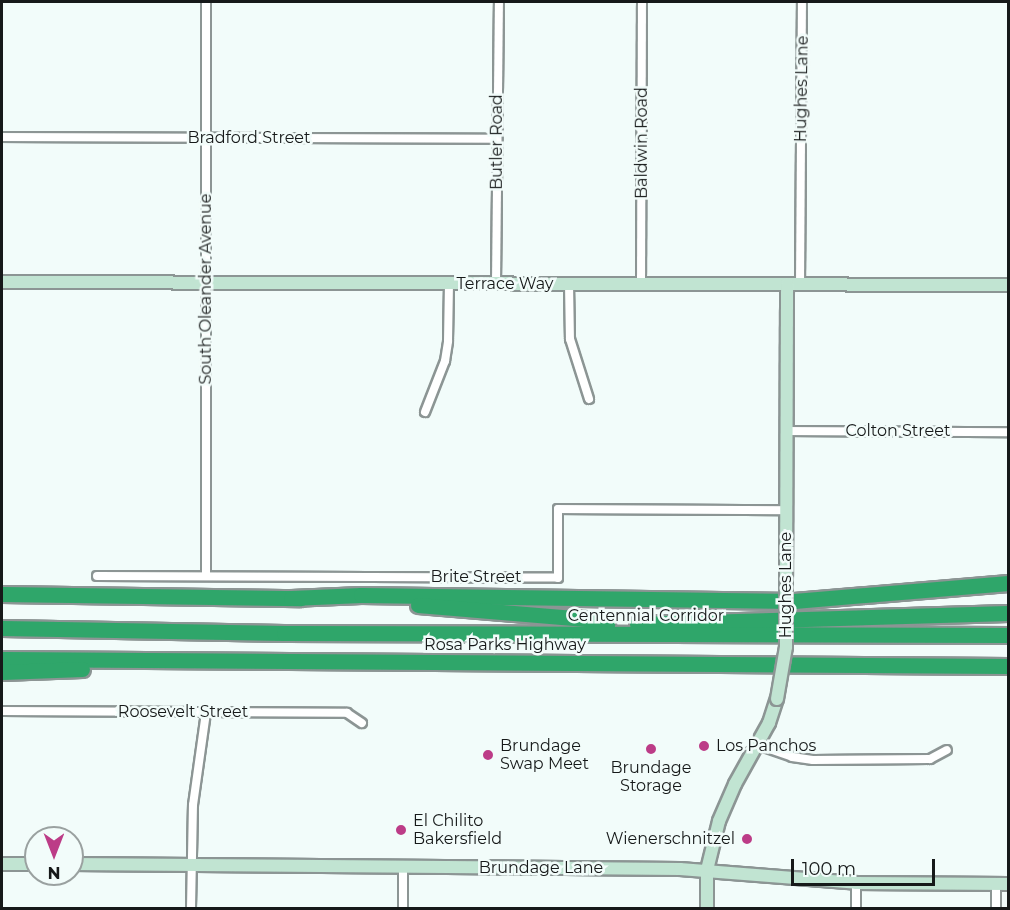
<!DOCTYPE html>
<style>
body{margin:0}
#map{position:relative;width:1010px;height:910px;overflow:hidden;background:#f2fcfa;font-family:Montserrat,sans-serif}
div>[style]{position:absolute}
.roads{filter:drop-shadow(2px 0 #8c9594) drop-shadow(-2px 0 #8c9594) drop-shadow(0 2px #8c9594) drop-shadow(0 -2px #8c9594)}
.street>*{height:8px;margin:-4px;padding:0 4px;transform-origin:4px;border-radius:4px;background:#fff}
.secondary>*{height:12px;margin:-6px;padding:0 6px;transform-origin:6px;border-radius:6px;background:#c1e4d2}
.highway>*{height:15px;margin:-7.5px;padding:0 7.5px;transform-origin:7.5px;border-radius:7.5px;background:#2fa66a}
.bridges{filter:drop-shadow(2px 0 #8c9594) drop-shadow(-2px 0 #8c9594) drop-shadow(0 2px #8c9594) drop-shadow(0 -2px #8c9594)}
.secondary-bridge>*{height:12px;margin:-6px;padding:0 6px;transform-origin:6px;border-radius:6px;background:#c1e4d2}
.dots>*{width:16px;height:16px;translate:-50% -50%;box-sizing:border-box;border:3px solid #f2fcfa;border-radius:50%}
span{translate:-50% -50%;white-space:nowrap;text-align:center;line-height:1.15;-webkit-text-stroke:5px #f2fcfa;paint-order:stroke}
.street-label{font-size:16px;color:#161919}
.poi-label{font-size:16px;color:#161919}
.left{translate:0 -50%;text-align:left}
.right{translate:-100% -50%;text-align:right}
.frame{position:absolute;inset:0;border:3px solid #161919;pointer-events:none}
.north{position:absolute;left:24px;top:826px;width:60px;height:60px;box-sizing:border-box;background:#f2fcfa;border:2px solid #9aa1a0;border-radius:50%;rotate:180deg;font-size:16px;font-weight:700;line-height:24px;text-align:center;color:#161919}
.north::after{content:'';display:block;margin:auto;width:21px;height:27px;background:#bc3c87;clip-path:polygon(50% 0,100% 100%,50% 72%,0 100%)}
.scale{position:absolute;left:791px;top:859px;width:144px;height:27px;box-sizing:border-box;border:3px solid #161919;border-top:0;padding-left:8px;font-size:18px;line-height:21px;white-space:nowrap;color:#161919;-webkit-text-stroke:4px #f2fcfa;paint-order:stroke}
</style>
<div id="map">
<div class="roads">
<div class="street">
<i style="left:2px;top:137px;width:495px;rotate:0.2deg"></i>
<i style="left:496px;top:283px;width:281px;rotate:-89.4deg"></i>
<i style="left:569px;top:284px;width:55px;rotate:89deg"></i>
<i style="left:570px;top:339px;width:63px;rotate:72.4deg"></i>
<i style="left:641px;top:284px;width:282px;rotate:-89.8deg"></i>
<i style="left:800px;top:284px;width:282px;rotate:-89.6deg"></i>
<i style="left:425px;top:412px;width:55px;rotate:-68.6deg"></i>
<i style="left:445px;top:361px;width:20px;rotate:-81deg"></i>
<i style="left:448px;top:341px;width:58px;rotate:-89deg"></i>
<i style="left:787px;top:431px;width:221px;rotate:0.3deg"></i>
<i style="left:97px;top:576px;width:461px;rotate:0.2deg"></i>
<i style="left:558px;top:578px;width:69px;rotate:-90deg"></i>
<i style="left:558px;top:509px;width:229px;rotate:0.3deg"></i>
<i style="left:206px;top:576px;width:574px;rotate:-90deg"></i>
<i style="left:2px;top:711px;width:345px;rotate:0.3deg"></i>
<i style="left:347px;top:713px;width:18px;rotate:34deg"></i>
<i style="left:758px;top:745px;width:36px;rotate:19deg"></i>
<i style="left:792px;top:757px;width:21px;rotate:8deg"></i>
<i style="left:813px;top:760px;width:117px;rotate:-0.5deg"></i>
<i style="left:930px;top:759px;width:19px;rotate:-28deg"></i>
<i style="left:191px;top:908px;width:103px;rotate:-88.9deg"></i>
<i style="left:193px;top:805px;width:94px;rotate:-82deg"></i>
<i style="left:403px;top:908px;width:41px;rotate:-90deg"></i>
<i style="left:856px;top:908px;width:25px;rotate:-90deg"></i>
<i style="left:996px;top:908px;width:24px;rotate:-90deg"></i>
</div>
<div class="secondary">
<i style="left:2px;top:282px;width:1006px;rotate:0.17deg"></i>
<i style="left:786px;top:587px;width:303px;rotate:-89.8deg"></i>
<i style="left:2px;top:864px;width:34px"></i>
<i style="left:72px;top:864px;width:608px;rotate:0.47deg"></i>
<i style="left:680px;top:869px;width:177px;rotate:4.5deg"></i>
<i style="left:856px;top:883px;width:152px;rotate:0.4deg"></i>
<i style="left:707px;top:908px;width:38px;rotate:-90deg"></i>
<i style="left:707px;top:870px;width:50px;rotate:-76.2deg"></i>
<i style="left:719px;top:821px;width:40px;rotate:-66.6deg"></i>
<i style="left:735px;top:784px;width:70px;rotate:-60.9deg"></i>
<i style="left:769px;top:723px;width:25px;rotate:-72deg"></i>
</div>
<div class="highway">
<i style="left:2px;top:594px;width:299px;rotate:0.8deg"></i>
<i style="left:291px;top:598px;width:70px;rotate:-2.5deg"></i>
<i style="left:361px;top:595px;width:433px;rotate:0.8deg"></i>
<i style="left:794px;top:601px;width:215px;rotate:-4.8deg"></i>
<i style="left:418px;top:605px;width:180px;rotate:4.8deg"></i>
<i style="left:597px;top:620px;width:11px;rotate:22deg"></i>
<i style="left:637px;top:624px;width:371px;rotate:-1.7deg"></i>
<i style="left:2px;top:628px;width:282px;rotate:1deg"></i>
<i style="left:284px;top:633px;width:724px;rotate:0.16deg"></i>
<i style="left:2px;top:659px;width:1006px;rotate:0.4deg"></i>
<i style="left:2px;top:672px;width:80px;rotate:-2.1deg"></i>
</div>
</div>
<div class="bridges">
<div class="secondary-bridge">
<i style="left:777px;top:699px;width:53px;rotate:-80.2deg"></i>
<i style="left:786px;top:647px;width:60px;rotate:-90deg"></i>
</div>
</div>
<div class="dots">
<i style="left:704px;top:746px;background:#bc3c87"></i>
<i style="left:651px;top:749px;background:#bc3c87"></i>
<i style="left:488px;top:755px;background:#bc3c87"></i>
<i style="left:401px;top:830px;background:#bc3c87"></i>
<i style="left:747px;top:839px;background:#bc3c87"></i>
</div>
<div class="street-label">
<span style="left:802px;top:89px;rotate:-89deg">Hughes Lane</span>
<span style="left:249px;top:138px">Bradford Street</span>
<span style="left:497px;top:142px;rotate:-90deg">Butler Road</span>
<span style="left:642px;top:143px;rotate:-90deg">Baldwin Road</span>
<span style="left:505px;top:284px">Terrace Way</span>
<span style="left:206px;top:289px;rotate:-90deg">South Oleander Avenue</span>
<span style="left:898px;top:431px">Colton Street</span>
<span style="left:476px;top:577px">Brite Street</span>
<span style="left:786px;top:585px;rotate:-90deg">Hughes Lane</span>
<span style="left:646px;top:616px">Centennial Corridor</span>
<span style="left:505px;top:645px">Rosa Parks Highway</span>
<span style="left:183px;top:712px">Roosevelt Street</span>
<span style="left:541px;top:868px">Brundage Lane</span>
</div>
<div class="poi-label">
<span class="left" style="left:500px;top:755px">Brundage<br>Swap Meet</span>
<span class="left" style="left:716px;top:746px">Los Panchos</span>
<span style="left:651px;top:777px">Brundage<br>Storage</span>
<span class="left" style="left:413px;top:830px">El Chilito<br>Bakersfield</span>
<span class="right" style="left:735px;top:839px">Wienerschnitzel</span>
</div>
<div class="frame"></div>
<div class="north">N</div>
<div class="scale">100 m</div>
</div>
